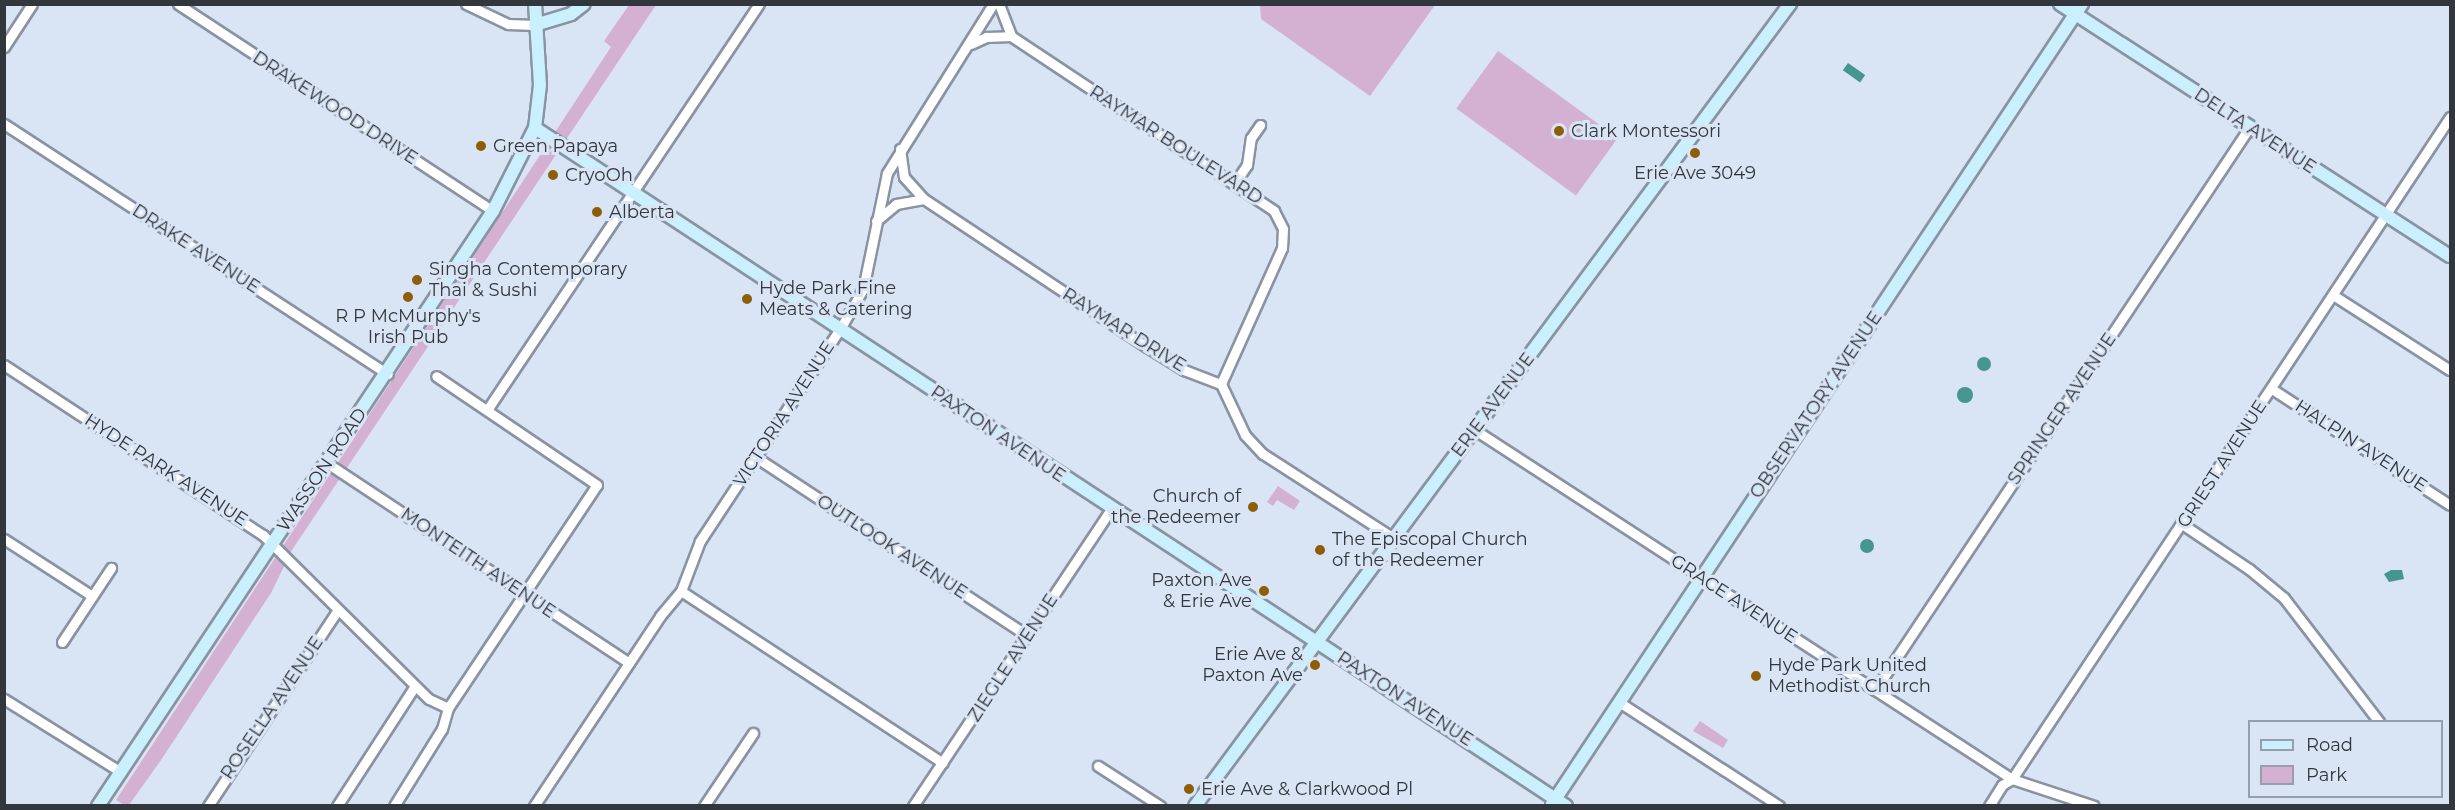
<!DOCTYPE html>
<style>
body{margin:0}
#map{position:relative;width:2455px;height:810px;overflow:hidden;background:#d9e4f5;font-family:Montserrat,sans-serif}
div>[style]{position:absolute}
.green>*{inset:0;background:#d4b0d2;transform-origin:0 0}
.water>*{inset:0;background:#459690;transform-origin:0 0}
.round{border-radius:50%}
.roads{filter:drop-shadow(2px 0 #8993a2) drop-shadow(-2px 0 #8993a2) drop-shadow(0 2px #8993a2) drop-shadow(0 -2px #8993a2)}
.street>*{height:9px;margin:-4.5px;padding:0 4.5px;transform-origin:4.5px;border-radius:4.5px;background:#fff}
.secondary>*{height:12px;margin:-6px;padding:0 6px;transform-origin:6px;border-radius:6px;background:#caf0fd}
.dots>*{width:16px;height:16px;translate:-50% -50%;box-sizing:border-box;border:3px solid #d9e4f5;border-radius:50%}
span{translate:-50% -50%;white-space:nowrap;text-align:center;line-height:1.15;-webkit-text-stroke:6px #d9e4f5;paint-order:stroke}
.street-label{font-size:18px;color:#32363d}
.poi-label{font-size:18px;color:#32363d}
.left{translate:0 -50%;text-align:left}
.right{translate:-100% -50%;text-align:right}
.frame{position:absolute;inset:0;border:6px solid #32363d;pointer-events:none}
.legend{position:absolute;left:2248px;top:720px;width:195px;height:78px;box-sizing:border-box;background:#d9e4f5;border:2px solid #969eab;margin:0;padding:8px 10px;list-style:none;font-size:18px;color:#32363d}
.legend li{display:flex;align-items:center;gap:12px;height:30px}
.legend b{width:30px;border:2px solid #969eab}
</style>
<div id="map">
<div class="green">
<i style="clip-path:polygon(629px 5px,656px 5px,292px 550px,271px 593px,161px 760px,129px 805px,124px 805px,116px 800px,611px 47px,604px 41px)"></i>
<i style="clip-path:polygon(1260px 5px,1260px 4px,1435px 5px,1370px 96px,1261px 19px)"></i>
<i style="left:1498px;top:51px;width:148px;height:71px;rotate:36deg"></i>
<i style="clip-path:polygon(1278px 486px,1300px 501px,1294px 510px,1277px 500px,1273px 506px,1267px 502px)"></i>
<i style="clip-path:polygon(1700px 721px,1728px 740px,1723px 748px,1693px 731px)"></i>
</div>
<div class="water">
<i style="left:1848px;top:63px;width:21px;height:9px;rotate:35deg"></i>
<i class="round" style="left:1977px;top:357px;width:14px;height:14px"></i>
<i class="round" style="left:1957px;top:387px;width:16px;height:16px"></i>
<i class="round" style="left:1860px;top:539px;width:14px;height:14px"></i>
<i style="clip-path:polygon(2391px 570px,2402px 570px,2404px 579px,2389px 582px,2384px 574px)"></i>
</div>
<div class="roads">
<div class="street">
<i style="left:178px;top:4px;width:377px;rotate:33.3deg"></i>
<i style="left:466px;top:4px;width:47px;rotate:25.5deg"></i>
<i style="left:508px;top:24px;width:27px;rotate:2deg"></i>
<i style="left:999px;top:4px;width:34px;rotate:69deg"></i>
<i style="left:971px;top:44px;width:17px;rotate:-25deg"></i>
<i style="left:986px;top:37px;width:25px;rotate:-2deg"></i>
<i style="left:1011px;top:36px;width:316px;rotate:33.6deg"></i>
<i style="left:1274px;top:211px;width:20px;rotate:63deg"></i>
<i style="left:1283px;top:229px;width:19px;rotate:93deg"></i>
<i style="left:1282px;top:248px;width:149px;rotate:114.2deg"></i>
<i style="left:4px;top:47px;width:51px;rotate:-56.9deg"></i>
<i style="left:4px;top:124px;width:458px;rotate:33.1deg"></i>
<i style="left:900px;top:149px;width:28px;rotate:82deg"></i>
<i style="left:904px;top:177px;width:30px;rotate:48deg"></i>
<i style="left:924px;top:199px;width:268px;rotate:33.6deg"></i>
<i style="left:1147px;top:347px;width:44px;rotate:31.9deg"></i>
<i style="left:1184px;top:370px;width:40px;rotate:21deg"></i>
<i style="left:1221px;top:384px;width:56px;rotate:64.8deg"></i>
<i style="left:1245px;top:435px;width:26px;rotate:47deg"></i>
<i style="left:1263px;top:454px;width:153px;rotate:32.8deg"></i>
<i style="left:1234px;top:184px;width:23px;rotate:-56deg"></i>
<i style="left:1247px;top:165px;width:27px;rotate:-82deg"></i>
<i style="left:1251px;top:138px;width:16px;rotate:-55deg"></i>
<i style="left:876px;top:221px;width:26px;rotate:-40deg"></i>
<i style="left:896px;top:204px;width:28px;rotate:-10deg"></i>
<i style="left:2333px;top:295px;width:139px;rotate:32.7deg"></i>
<i style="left:4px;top:365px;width:310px;rotate:33.3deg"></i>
<i style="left:263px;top:535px;width:233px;rotate:44.7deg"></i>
<i style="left:429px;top:699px;width:21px;rotate:25deg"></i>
<i style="left:2272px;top:389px;width:212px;rotate:33.1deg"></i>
<i style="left:487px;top:410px;width:489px;rotate:-56.2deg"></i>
<i style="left:1475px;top:430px;width:640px;rotate:33.02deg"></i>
<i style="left:2012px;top:779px;width:86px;rotate:18.2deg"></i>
<i style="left:757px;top:458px;width:324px;rotate:33.3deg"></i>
<i style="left:327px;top:463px;width:362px;rotate:33.5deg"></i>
<i style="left:2182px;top:524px;width:81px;rotate:33.9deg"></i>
<i style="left:2249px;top:569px;width:45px;rotate:39.6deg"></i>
<i style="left:2284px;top:598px;width:156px;rotate:52.5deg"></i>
<i style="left:4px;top:539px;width:105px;rotate:32.9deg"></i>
<i style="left:681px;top:591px;width:313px;rotate:33.3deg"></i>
<i style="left:62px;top:642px;width:89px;rotate:-56.5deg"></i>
<i style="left:1875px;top:690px;width:675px;rotate:-56.36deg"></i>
<i style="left:4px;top:699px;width:138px;rotate:32deg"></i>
<i style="left:1619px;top:702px;width:191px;rotate:33deg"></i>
<i style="left:1098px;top:766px;width:74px;rotate:32.8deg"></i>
<i style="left:208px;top:806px;width:234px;rotate:-56.5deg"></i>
<i style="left:337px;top:806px;width:143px;rotate:-57deg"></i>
<i style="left:394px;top:806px;width:91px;rotate:-58.1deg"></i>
<i style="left:442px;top:729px;width:22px;rotate:-74deg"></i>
<i style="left:448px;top:708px;width:268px;rotate:-56.3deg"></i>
<i style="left:597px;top:485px;width:194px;rotate:-145.9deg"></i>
<i style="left:534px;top:806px;width:228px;rotate:-56.4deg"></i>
<i style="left:660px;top:616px;width:33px;rotate:-50deg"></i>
<i style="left:681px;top:591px;width:53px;rotate:-69.2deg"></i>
<i style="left:700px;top:541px;width:254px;rotate:-56.6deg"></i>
<i style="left:840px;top:329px;width:46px;rotate:-60.1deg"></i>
<i style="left:863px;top:289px;width:118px;rotate:-78.3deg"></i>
<i style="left:887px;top:173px;width:199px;rotate:-57.9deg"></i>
<i style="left:704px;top:806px;width:88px;rotate:-56.1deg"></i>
<i style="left:913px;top:806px;width:357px;rotate:-56.3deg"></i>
<i style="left:1989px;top:806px;width:25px;rotate:-58deg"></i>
<i style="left:2002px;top:785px;width:12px;rotate:-31deg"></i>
<i style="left:2012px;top:779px;width:794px;rotate:-56.51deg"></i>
</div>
<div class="secondary">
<i style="left:2060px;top:4px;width:464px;rotate:32.9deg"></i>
<i style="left:535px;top:25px;width:38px;rotate:-17deg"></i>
<i style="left:571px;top:14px;width:16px;rotate:-38deg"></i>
<i style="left:535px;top:128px;width:1234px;rotate:33.33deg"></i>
<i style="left:1552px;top:804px;width:960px;rotate:-56.48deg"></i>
<i style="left:98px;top:806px;width:714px;rotate:-56.42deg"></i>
<i style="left:493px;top:211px;width:93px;rotate:-63.2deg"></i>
<i style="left:535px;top:128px;width:43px;rotate:-83.4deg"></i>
<i style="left:540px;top:85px;width:81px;rotate:-93.5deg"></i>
<i style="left:1195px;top:806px;width:999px;rotate:-53.43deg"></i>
</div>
</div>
<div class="dots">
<i style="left:1559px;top:131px;background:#8d5d07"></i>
<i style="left:481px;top:146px;background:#8d5d07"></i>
<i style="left:1695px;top:153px;background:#8d5d07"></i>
<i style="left:553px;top:175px;background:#8d5d07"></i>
<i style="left:597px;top:212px;background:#8d5d07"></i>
<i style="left:417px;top:280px;background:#8d5d07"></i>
<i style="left:408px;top:297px;background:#8d5d07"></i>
<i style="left:747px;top:299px;background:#8d5d07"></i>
<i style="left:1253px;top:507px;background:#8d5d07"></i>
<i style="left:1320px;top:550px;background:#8d5d07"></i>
<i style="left:1264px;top:591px;background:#8d5d07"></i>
<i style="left:1315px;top:665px;background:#8d5d07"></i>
<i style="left:1756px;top:676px;background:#8d5d07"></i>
<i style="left:1189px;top:789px;background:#8d5d07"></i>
</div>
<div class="street-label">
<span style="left:335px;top:108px;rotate:33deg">DRAKEWOOD DRIVE</span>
<span style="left:2255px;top:131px;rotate:33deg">DELTA AVENUE</span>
<span style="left:1176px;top:145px;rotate:33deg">RAYMAR BOULEVARD</span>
<span style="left:196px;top:249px;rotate:33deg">DRAKE AVENUE</span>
<span style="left:1124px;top:330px;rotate:32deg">RAYMAR DRIVE</span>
<span style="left:1493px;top:405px;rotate:-53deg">ERIE AVENUE</span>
<span style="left:1816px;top:405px;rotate:-56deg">OBSERVATORY AVENUE</span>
<span style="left:2062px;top:409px;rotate:-56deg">SPRINGER AVENUE</span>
<span style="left:784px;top:414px;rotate:-57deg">VICTORIA AVENUE</span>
<span style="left:998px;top:434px;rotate:34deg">PAXTON AVENUE</span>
<span style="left:2361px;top:446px;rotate:33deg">HALPIN AVENUE</span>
<span style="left:2222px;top:464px;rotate:-57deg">GRIEST AVENUE</span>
<span style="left:166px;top:470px;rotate:33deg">HYDE PARK AVENUE</span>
<span style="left:322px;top:470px;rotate:-56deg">WASSON ROAD</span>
<span style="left:892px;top:547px;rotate:33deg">OUTLOOK AVENUE</span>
<span style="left:478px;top:563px;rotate:34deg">MONTEITH AVENUE</span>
<span style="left:1734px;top:599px;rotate:33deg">GRACE AVENUE</span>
<span style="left:1013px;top:658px;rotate:-57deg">ZIEGLE AVENUE</span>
<span style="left:1405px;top:699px;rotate:33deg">PAXTON AVENUE</span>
<span style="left:272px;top:708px;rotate:-56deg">ROSELLA AVENUE</span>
</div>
<div class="poi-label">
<span class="left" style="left:1571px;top:131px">Clark Montessori</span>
<span class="left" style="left:493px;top:146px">Green Papaya</span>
<span style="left:1695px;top:173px">Erie Ave 3049</span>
<span class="left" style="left:565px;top:175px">CryoOh</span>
<span class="left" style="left:609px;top:212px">Alberta</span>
<span class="left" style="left:429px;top:280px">Singha Contemporary<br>Thai &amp; Sushi</span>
<span class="left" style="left:759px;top:299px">Hyde Park Fine<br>Meats &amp; Catering</span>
<span style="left:408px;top:327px">R P McMurphy's<br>Irish Pub</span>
<span class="right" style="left:1241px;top:507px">Church of<br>the Redeemer</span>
<span class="left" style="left:1332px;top:550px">The Episcopal Church<br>of the Redeemer</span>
<span class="right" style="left:1252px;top:591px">Paxton Ave<br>&amp; Erie Ave</span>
<span class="right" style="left:1303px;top:665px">Erie Ave &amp;<br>Paxton Ave</span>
<span class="left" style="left:1768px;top:676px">Hyde Park United<br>Methodist Church</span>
<span class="left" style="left:1201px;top:789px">Erie Ave &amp; Clarkwood Pl</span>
</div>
<div class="frame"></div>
<ul class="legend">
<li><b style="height:8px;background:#caf0fd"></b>Road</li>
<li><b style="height:16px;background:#d4b0d2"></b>Park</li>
</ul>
</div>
